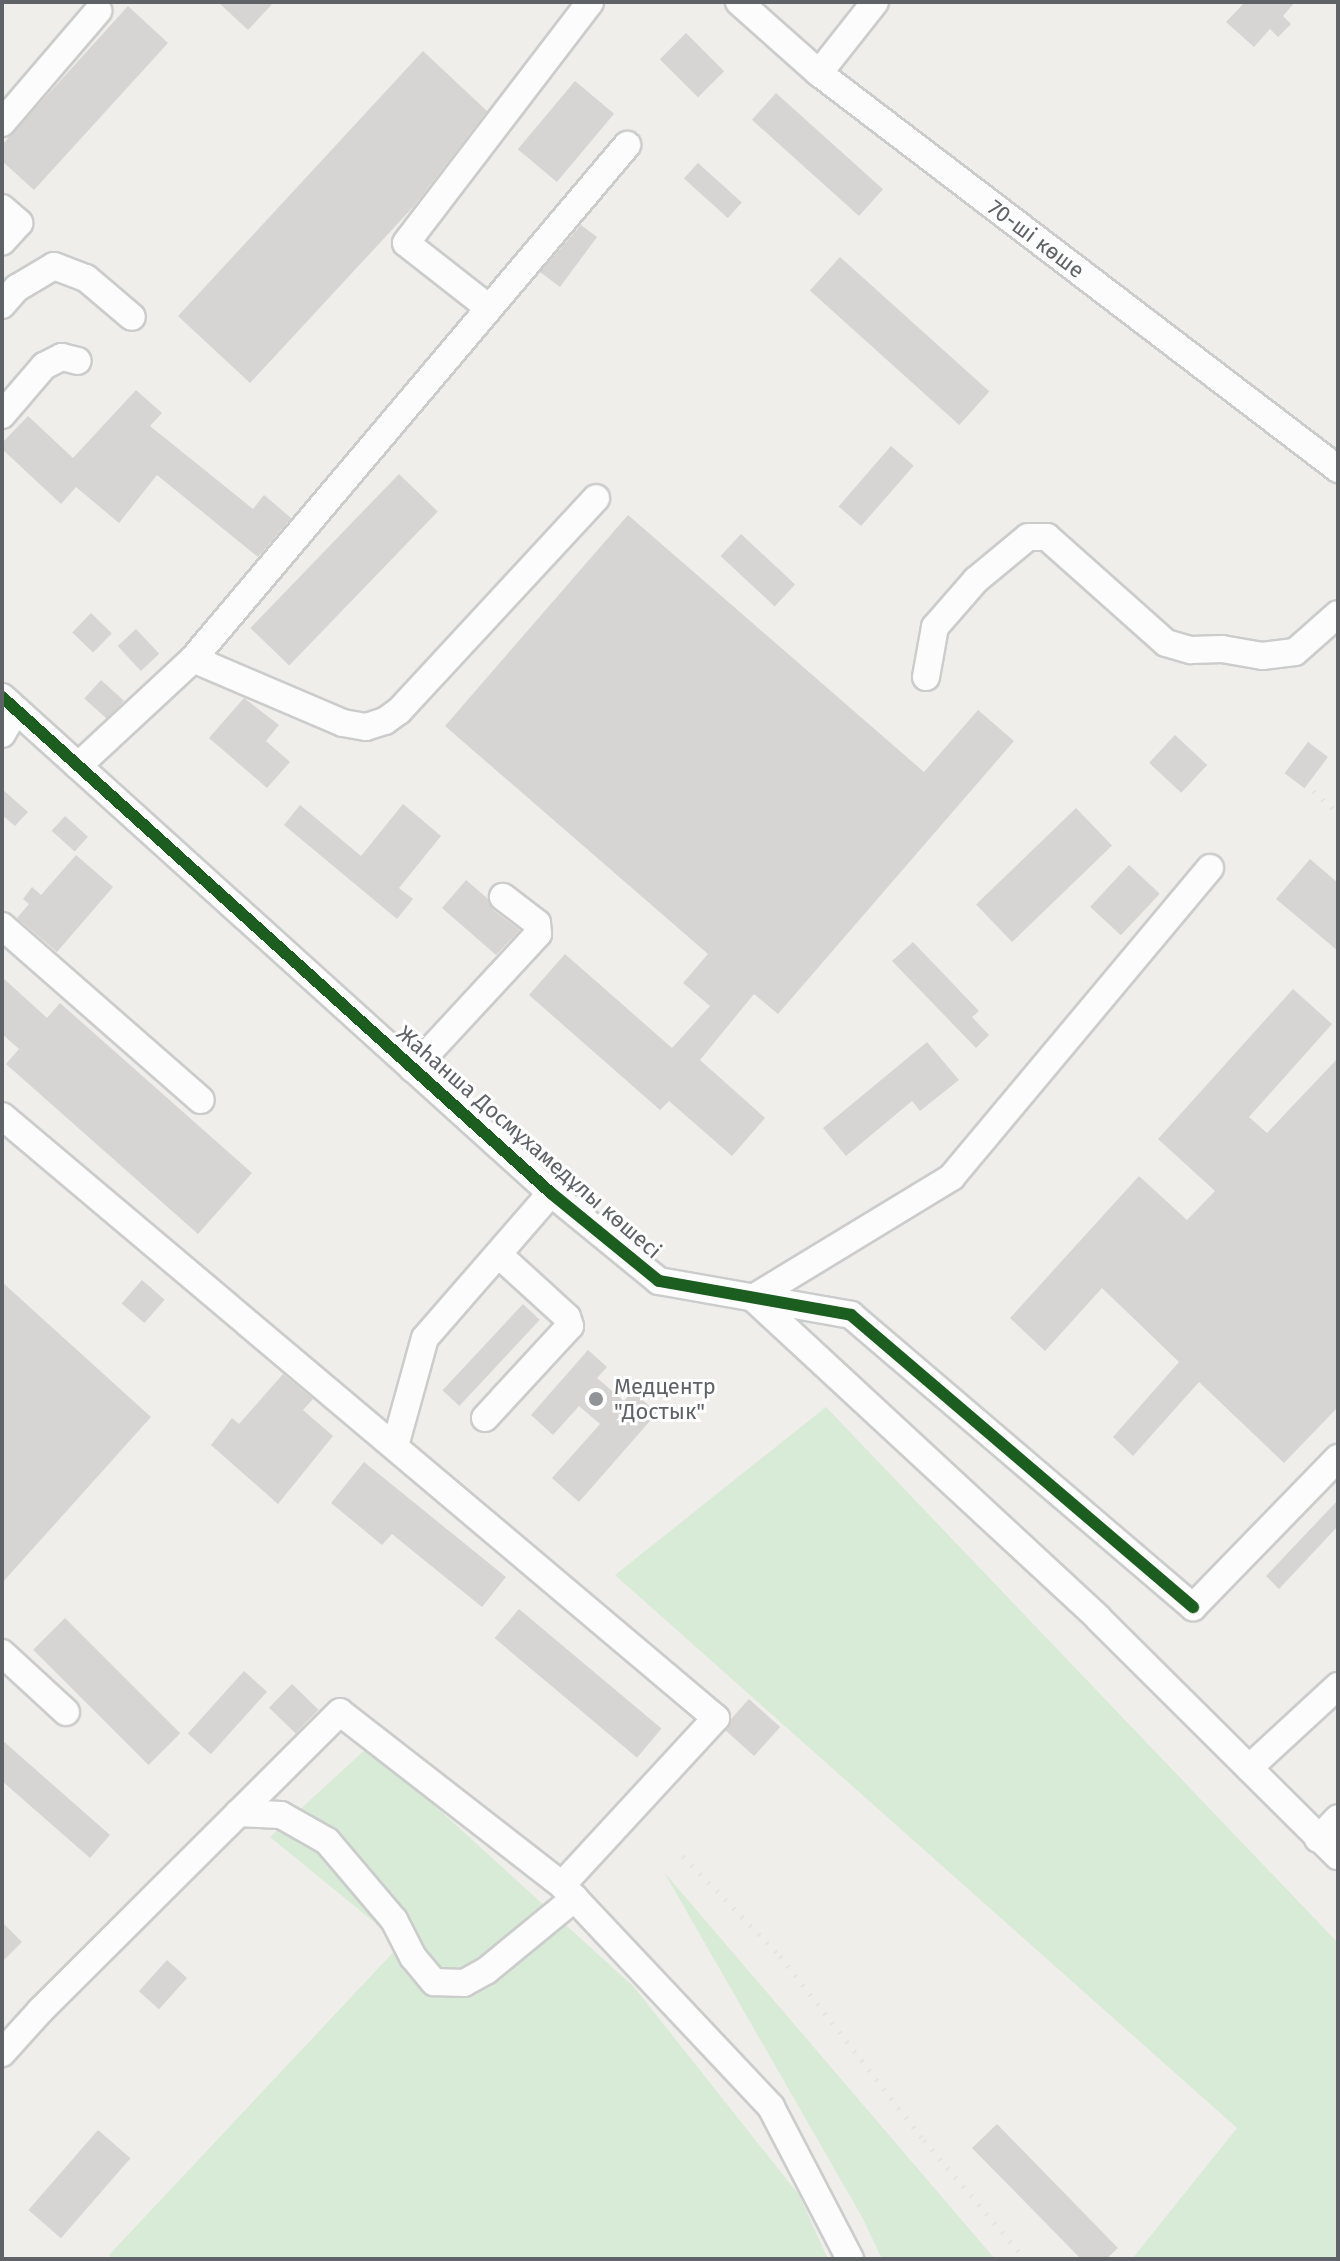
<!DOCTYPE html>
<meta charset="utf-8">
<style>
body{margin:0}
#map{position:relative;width:1340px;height:2261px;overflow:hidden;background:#efeeea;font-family:"Fira Sans",sans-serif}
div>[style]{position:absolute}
.green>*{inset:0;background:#d8ebd6}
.building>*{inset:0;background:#d6d5d3;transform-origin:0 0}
.roads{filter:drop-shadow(2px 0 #cbcccc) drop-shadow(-2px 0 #cbcccc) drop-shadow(0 2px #cbcccc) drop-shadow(0 -2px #cbcccc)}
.minor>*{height:26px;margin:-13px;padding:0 13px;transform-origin:13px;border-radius:13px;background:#fdfcfc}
.rail>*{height:5px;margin-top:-2.5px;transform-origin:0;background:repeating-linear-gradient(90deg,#e4e4e4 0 2px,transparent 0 12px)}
.cycleway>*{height:12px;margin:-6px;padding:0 6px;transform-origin:6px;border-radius:6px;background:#1b5e20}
.dots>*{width:22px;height:22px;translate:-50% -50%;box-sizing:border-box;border:4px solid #fff;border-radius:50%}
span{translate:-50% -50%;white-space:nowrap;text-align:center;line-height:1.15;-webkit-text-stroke:6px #fff;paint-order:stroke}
.street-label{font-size:22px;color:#5f6368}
.poi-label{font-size:22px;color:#5f6368}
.left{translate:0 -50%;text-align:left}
.frame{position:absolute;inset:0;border:4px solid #5f6368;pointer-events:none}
</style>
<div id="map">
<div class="green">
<i style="clip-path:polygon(826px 1407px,1338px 1943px,1338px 2259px,1132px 2259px,1237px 2128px,615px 1575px)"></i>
<i style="clip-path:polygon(369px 1746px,634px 1987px,799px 2195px,828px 2259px,113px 2259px,109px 2255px,401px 1944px,270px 1837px)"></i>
<i style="clip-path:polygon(664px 1872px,995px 2259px,882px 2259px,862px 2217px)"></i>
</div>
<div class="building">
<i style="clip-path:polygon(218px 2px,274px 2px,248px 30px)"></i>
<i style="clip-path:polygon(1245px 2px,1295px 2px,1283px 16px,1291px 24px,1278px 37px,1270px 29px,1254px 47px,1226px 22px)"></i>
<i style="clip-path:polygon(128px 6px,168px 43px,34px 190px,2px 161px,2px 145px)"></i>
<i style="left:686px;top:33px;width:54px;height:37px;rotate:45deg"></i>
<i style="clip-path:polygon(423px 51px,487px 111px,414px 206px,250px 383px,178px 316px)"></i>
<i style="left:575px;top:81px;width:51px;height:89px;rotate:40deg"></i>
<i style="left:776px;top:93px;width:144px;height:36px;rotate:42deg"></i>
<i style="left:698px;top:163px;width:59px;height:21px;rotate:42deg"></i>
<i style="clip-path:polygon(581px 225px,597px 237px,560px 287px,540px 272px)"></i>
<i style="left:840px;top:257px;width:201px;height:45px;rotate:42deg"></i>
<i style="clip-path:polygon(136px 390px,162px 413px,150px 426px,253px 509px,264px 495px,291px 518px,258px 557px,157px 475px,119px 523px,76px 487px,61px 504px,2px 449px,2px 443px,28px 416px,73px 458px)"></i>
<i style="left:891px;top:446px;width:30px;height:80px;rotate:41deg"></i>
<i style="left:399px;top:474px;width:54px;height:214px;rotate:44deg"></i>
<i style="clip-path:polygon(628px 515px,924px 772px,978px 710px,1014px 741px,778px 1014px,754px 994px,700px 1060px,765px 1118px,732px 1156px,669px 1101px,660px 1110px,529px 995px,565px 954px,672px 1048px,710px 1006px,683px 983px,708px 954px,445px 726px)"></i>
<i style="left:741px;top:534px;width:74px;height:30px;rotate:43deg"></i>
<i style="left:91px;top:613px;width:29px;height:27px;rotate:44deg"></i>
<i style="left:136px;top:629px;width:34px;height:25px;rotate:47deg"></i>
<i style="left:101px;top:680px;width:31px;height:25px;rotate:42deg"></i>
<i style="clip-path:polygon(244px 698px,279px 725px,266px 741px,290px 762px,267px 788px,209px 738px)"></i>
<i style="left:1175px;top:735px;width:44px;height:38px;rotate:43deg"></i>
<i style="left:1308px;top:742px;width:25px;height:39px;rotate:37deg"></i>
<i style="clip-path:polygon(2px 789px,28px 812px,15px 826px,2px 815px)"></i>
<i style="clip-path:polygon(403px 804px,441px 836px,399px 888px,413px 899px,397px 919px,284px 825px,300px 805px,361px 856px)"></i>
<i style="left:1076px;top:808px;width:52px;height:139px;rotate:46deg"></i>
<i style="left:65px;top:816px;width:31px;height:20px;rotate:42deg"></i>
<i style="clip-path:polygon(76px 855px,113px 887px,57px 952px,17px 918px,29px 904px,23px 899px,32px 887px,41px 895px)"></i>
<i style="clip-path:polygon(1310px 859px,1338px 883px,1338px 951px,1276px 899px)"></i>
<i style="left:1129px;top:865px;width:42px;height:57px;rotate:43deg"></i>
<i style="clip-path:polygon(466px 880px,487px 898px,493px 910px,520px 930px,496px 955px,442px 908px)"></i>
<i style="clip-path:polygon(913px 942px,979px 1011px,972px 1017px,989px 1035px,976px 1048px,892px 961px)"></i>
<i style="clip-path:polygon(2px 977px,47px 1018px,60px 1003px,252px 1173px,198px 1234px,6px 1064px,19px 1049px,2px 1034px)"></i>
<i style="clip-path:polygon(1293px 989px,1332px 1024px,1249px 1117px,1267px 1133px,1338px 1058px,1338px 1407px,1284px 1463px,1199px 1382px,1133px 1456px,1113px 1437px,1179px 1362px,1102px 1288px,1045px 1351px,1010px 1318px,1139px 1176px,1187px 1220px,1215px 1191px,1158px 1139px)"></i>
<i style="clip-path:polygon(927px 1042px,959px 1080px,920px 1111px,912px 1101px,846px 1156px,823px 1128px)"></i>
<i style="left:142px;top:1280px;width:30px;height:31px;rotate:41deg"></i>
<i style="clip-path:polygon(2px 1282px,151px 1417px,2px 1583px)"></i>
<i style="left:523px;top:1304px;width:23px;height:118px;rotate:43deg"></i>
<i style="clip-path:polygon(588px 1350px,607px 1367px,597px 1378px,624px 1401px,633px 1391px,657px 1413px,579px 1502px,552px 1478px,600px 1424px,579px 1406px,553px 1435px,531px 1415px)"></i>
<i style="clip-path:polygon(283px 1374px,313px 1399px,303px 1410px,333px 1436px,278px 1504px,211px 1445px,232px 1418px,239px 1424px)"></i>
<i style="clip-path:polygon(364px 1462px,506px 1577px,482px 1607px,392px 1534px,382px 1545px,331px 1503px)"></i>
<i style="clip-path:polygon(1338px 1500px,1338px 1526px,1279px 1589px,1266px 1576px)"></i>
<i style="left:519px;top:1609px;width:186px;height:38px;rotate:40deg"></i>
<i style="left:65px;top:1618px;width:163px;height:45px;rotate:45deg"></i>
<i style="left:244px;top:1671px;width:31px;height:84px;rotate:42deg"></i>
<i style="left:292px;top:1684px;width:37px;height:33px;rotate:44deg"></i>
<i style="left:749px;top:1699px;width:42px;height:39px;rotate:42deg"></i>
<i style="clip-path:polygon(2px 1740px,110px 1835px,90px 1858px,2px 1781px)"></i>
<i style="clip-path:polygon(2px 1922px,22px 1942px,2px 1962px)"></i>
<i style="left:167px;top:1960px;width:27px;height:42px;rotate:42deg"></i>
<i style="clip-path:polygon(997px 2124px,1118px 2248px,1106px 2259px,1081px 2259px,972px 2148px)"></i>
<i style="left:98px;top:2130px;width:43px;height:106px;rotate:41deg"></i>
</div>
<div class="roads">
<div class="minor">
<i style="left:739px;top:2px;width:107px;rotate:41.6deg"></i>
<i style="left:819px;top:73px;width:653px;rotate:37.34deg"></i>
<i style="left:819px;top:73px;width:90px;rotate:-51.7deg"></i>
<i style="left:2px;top:123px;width:148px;rotate:-49.4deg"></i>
<i style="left:2px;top:208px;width:23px;rotate:41deg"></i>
<i style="left:19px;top:223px;width:25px;rotate:132deg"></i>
<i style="left:2px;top:305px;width:23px;rotate:-49deg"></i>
<i style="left:17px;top:288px;width:43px;rotate:-30.7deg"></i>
<i style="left:54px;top:266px;width:34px;rotate:21deg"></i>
<i style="left:86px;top:278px;width:60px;rotate:40.3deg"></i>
<i style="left:489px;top:308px;width:105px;rotate:-141.9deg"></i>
<i style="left:406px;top:243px;width:303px;rotate:-52.6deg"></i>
<i style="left:2px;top:415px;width:65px;rotate:-49.4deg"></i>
<i style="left:44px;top:366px;width:20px;rotate:-27deg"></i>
<i style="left:62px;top:357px;width:16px;rotate:14deg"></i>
<i style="left:193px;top:659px;width:163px;rotate:23.1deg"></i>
<i style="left:343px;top:723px;width:23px;rotate:10deg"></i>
<i style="left:366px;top:727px;width:20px;rotate:-18deg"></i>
<i style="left:385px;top:721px;width:17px;rotate:-36deg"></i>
<i style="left:399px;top:711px;width:290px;rotate:-47.2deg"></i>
<i style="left:926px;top:677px;width:51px;rotate:-79.8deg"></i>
<i style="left:935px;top:627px;width:62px;rotate:-48.9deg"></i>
<i style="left:976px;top:580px;width:67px;rotate:-39.6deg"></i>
<i style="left:1028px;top:537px;width:19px"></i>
<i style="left:1047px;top:537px;width:159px;rotate:41.7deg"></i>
<i style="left:1166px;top:643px;width:26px;rotate:16deg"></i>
<i style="left:1191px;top:650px;width:31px;rotate:-2deg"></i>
<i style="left:1222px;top:649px;width:41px;rotate:9.9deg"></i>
<i style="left:1262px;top:656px;width:33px;rotate:-7deg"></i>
<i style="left:1295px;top:652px;width:57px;rotate:-41.5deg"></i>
<i style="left:2px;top:697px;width:740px;rotate:42.1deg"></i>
<i style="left:551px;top:1193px;width:139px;rotate:39.2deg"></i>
<i style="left:659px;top:1281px;width:195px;rotate:10deg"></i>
<i style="left:851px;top:1315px;width:450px;rotate:40.5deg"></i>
<i style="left:1193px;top:1607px;width:208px;rotate:-45.8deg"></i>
<i style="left:2px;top:734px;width:28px;rotate:-60deg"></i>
<i style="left:78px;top:766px;width:157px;rotate:-42.9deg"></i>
<i style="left:193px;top:659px;width:673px;rotate:-49.82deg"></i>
<i style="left:1210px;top:868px;width:403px;rotate:129.9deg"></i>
<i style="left:952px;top:1177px;width:233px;rotate:148.7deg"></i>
<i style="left:753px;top:1298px;width:471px;rotate:42.8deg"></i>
<i style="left:1098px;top:1618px;width:338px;rotate:44.8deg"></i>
<i style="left:2px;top:926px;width:264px;rotate:41.2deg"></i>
<i style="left:413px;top:1069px;width:184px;rotate:-47.2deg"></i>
<i style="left:538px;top:934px;width:11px;rotate:-95deg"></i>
<i style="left:537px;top:923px;width:43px;rotate:-142.6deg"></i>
<i style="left:2px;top:1116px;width:934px;rotate:40.14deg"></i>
<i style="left:716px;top:1718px;width:227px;rotate:132.7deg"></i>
<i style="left:562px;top:1885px;width:281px;rotate:-142.1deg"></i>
<i style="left:340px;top:1712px;width:424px;rotate:135.1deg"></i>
<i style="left:40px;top:2011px;width:57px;rotate:132.1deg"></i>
<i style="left:485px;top:1418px;width:125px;rotate:-47.3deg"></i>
<i style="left:570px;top:1326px;width:9px;rotate:-108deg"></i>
<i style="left:567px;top:1317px;width:93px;rotate:-137.6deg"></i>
<i style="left:395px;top:1446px;width:112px;rotate:-74.5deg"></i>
<i style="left:425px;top:1338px;width:192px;rotate:-49deg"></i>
<i style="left:2px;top:1653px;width:87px;rotate:42.7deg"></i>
<i style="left:1249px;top:1768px;width:121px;rotate:-42.7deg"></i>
<i style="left:238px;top:1813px;width:43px;rotate:2.7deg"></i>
<i style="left:281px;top:1815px;width:53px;rotate:29.5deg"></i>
<i style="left:327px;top:1841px;width:104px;rotate:49.7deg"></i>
<i style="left:394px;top:1920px;width:42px;rotate:62.8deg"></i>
<i style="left:413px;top:1957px;width:33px;rotate:50deg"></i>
<i style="left:434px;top:1982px;width:30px;rotate:2deg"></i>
<i style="left:464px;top:1983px;width:25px;rotate:-29deg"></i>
<i style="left:486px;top:1971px;width:115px;rotate:-39.4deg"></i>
<i style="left:1318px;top:1839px;width:29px;rotate:-46deg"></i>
<i style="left:562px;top:1885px;width:305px;rotate:46.7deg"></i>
<i style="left:771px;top:2107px;width:171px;rotate:62.5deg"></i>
</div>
</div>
<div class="rail">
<i style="left:1313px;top:791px;width:33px;rotate:41deg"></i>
<i style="left:683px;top:1856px;width:139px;rotate:45.9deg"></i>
<i style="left:780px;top:1956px;width:234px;rotate:52deg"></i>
<i style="left:924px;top:2140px;width:156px;rotate:49.7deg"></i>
</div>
<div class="cycleway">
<i style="left:2px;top:697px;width:740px;rotate:42.1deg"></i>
<i style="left:551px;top:1193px;width:139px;rotate:39.2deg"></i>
<i style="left:659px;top:1281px;width:195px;rotate:10deg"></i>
<i style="left:851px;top:1315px;width:450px;rotate:40.5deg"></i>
</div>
<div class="dots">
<i style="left:596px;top:1399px;background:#919496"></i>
</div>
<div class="street-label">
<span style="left:1036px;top:239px;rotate:37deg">70-ші көше</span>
<span style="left:529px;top:1142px;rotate:41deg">Жаһанша Досмұхамедұлы көшесі</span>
</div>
<div class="poi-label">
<span class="left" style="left:614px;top:1399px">Медцентр<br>"Достык"</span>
</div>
<div class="frame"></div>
</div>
